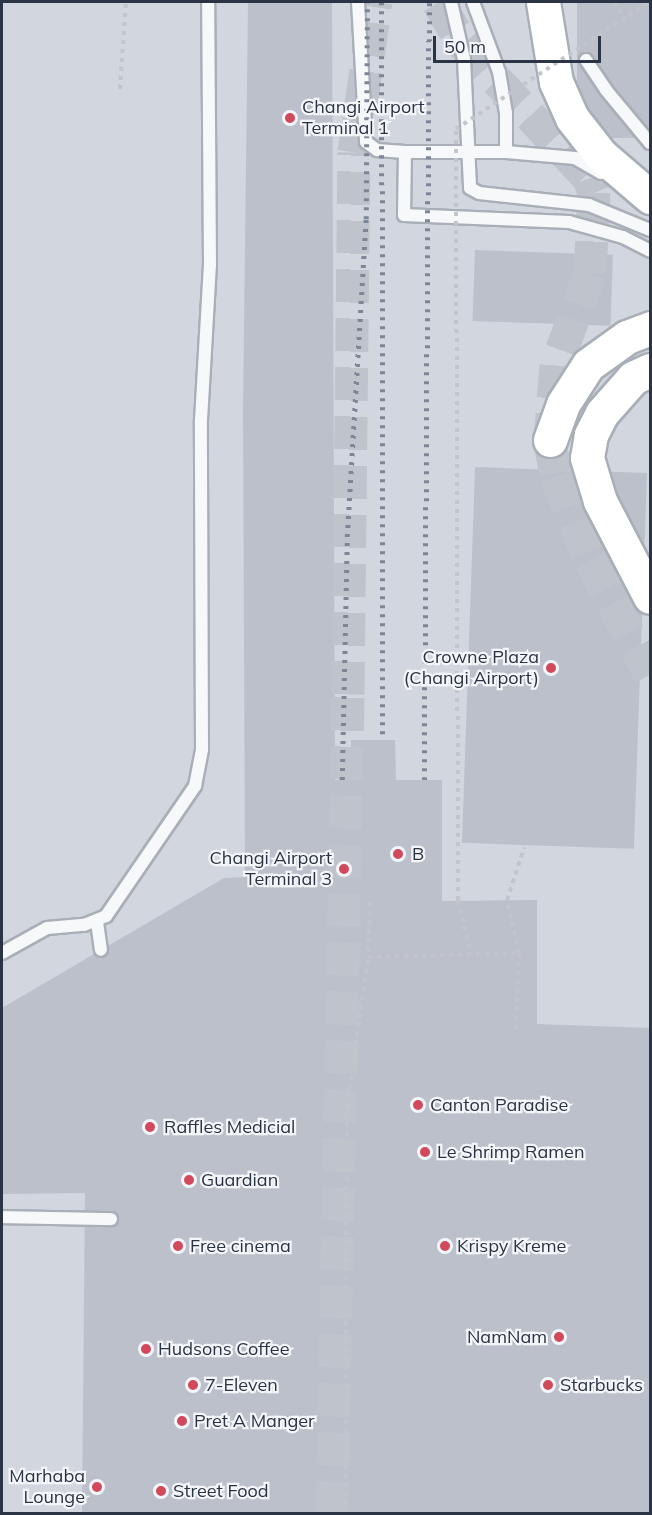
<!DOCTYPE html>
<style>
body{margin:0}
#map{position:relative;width:652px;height:1515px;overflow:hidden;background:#e4e7ec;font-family:Mulish,sans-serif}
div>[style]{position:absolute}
.built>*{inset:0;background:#d2d6de;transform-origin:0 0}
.building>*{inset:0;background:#bbc0ca;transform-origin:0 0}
.secondary-tunnel>*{height:33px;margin-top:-16.5px;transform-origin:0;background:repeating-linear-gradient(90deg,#bfc3cb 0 33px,transparent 0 49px)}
.path>*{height:4px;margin-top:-2px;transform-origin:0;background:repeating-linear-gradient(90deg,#c2c5cb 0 4.5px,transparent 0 9px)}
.roads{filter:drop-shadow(2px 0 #a9aeb7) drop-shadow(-2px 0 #a9aeb7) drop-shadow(0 2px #a9aeb7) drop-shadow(0 -2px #a9aeb7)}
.lane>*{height:12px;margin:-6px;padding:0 6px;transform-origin:6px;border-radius:6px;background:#f7f8fa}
.secondary>*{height:33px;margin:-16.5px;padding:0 16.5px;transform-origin:16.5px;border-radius:16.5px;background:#fff}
.highway>*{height:33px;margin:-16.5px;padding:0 16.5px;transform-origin:16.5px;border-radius:16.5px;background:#fff}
.rail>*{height:4.5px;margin-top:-2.25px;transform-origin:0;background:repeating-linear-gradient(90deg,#7d8696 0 3px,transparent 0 9px)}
.path-bridge>*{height:4px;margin-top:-2px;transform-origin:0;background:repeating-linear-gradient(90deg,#c2c5cb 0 4.5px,transparent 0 9px)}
.dots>*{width:16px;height:16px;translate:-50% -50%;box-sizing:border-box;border:3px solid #f4f6f9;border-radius:50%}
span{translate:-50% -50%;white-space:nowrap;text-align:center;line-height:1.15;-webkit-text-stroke:4.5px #f4f6f9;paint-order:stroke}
.poi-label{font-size:18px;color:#2b3445}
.left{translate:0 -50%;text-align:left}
.right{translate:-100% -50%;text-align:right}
.frame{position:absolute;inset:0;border:3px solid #2b3445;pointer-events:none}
.scale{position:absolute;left:433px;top:36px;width:168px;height:27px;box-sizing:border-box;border:3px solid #2b3445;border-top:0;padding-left:8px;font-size:18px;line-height:21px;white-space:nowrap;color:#2b3445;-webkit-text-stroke:4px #f4f6f9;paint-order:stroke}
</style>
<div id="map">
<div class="built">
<i style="left:2px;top:2px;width:648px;height:1512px"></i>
</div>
<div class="building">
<i style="clip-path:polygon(248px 2px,332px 2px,335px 780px,351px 780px,351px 740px,395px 740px,396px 780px,442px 780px,442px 901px,537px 900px,537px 1024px,650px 1028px,650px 1514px,82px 1514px,85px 1193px,2px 1194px,2px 1008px,224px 878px,245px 877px,243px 409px)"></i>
<i style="left:577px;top:2px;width:73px;height:136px"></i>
<i style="left:475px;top:250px;width:138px;height:71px;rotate:2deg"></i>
<i style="left:647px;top:473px;width:376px;height:172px;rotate:92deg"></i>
</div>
<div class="secondary-tunnel">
<i style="left:438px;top:2px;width:49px;rotate:59.2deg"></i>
<i style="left:463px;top:44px;width:184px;rotate:46.8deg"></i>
<i style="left:589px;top:178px;width:15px;rotate:70deg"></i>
<i style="left:594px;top:192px;width:81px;rotate:92.8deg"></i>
<i style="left:590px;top:273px;width:98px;rotate:110.3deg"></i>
<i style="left:556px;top:365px;width:75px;rotate:94.6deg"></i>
<i style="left:550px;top:440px;width:36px;rotate:81deg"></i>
<i style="left:556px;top:476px;width:91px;rotate:68deg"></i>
<i style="left:590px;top:560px;width:129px;rotate:62.2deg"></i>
<i style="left:332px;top:1514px;width:820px;rotate:-88.88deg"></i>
<i style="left:348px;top:694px;width:542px;rotate:-89.37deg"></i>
<i style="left:354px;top:152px;width:152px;rotate:-81.7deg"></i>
</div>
<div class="path">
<i style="left:614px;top:2px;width:19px;rotate:55deg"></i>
<i style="left:606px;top:30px;width:51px;rotate:-33.1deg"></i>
<i style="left:120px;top:89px;width:87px;rotate:-86.1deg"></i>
<i style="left:458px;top:900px;width:56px;rotate:76.5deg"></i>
<i style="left:370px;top:902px;width:55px;rotate:92.1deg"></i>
<i style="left:368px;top:957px;width:151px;rotate:-1.5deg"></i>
<i style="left:516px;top:1029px;width:76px;rotate:-87.7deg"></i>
<i style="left:519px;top:953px;width:54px;rotate:-102.8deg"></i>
<i style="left:507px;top:900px;width:55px;rotate:-71.9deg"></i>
<i style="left:346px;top:1514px;width:407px;rotate:-89.9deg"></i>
<i style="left:347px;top:1107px;width:151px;rotate:-82deg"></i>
</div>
<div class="roads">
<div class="lane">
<i style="left:358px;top:2px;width:140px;rotate:86.7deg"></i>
<i style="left:366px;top:142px;width:14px;rotate:36deg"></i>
<i style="left:377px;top:150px;width:28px;rotate:4deg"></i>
<i style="left:451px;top:2px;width:58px;rotate:77.2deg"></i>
<i style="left:464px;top:59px;width:129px;rotate:87.3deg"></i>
<i style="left:470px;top:188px;width:10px;rotate:29deg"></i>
<i style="left:479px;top:193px;width:111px;rotate:6.2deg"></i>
<i style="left:589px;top:205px;width:66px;rotate:22.3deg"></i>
<i style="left:473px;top:2px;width:75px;rotate:69.6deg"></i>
<i style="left:499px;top:72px;width:42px;rotate:80.3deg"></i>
<i style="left:506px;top:113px;width:39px;rotate:90deg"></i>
<i style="left:586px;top:60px;width:36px;rotate:56deg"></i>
<i style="left:606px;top:90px;width:69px;rotate:50.3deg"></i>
<i style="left:601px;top:173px;width:30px;rotate:-150deg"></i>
<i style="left:575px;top:158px;width:69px;rotate:-175deg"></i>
<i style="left:506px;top:152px;width:101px;rotate:180deg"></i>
<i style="left:405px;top:152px;width:63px;rotate:90.9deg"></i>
<i style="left:404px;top:215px;width:165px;rotate:2.4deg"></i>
<i style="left:569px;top:222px;width:56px;rotate:15.5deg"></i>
<i style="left:623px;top:237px;width:30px;rotate:27deg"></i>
<i style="left:97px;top:922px;width:28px;rotate:82deg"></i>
<i style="left:2px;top:953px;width:51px;rotate:-29.1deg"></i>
<i style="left:47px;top:928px;width:37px;rotate:-5deg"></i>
<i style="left:84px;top:925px;width:24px;rotate:-22deg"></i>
<i style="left:106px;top:916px;width:158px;rotate:-55.6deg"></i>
<i style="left:195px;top:786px;width:38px;rotate:-79deg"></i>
<i style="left:202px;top:749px;width:329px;rotate:-90.2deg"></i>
<i style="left:201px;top:420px;width:155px;rotate:-86.7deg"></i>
<i style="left:210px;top:265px;width:263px;rotate:-90.4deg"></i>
<i style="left:2px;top:1217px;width:109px;rotate:1.1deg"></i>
</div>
<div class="secondary">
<i style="left:650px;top:370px;width:19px;rotate:155deg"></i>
<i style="left:633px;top:378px;width:47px;rotate:131.5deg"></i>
<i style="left:602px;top:413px;width:25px;rotate:117deg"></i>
<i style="left:591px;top:435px;width:23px;rotate:100deg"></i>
<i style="left:587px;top:458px;width:45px;rotate:73.2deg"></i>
<i style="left:600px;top:501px;width:108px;rotate:62.5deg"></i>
<i style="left:550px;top:440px;width:38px;rotate:-70deg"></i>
<i style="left:563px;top:404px;width:46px;rotate:-57.3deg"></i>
<i style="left:588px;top:365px;width:48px;rotate:-35.7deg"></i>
<i style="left:627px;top:337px;width:25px;rotate:-21deg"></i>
</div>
<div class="highway">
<i style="left:543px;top:2px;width:81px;rotate:80.8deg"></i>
<i style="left:556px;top:82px;width:39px;rotate:66deg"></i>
<i style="left:572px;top:118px;width:47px;rotate:51.9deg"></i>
<i style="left:601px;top:155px;width:65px;rotate:40.6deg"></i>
</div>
</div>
<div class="rail">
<i style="left:382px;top:2px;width:738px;rotate:89.92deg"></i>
<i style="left:342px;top:780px;width:243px;rotate:-88.8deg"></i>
<i style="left:347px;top:537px;width:319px;rotate:-86.6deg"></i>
<i style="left:366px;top:219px;width:217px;rotate:-89.7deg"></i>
<i style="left:424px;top:780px;width:778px;rotate:-89.63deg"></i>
</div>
<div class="path-bridge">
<i style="left:458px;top:900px;width:771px;rotate:-90.15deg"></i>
<i style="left:456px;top:129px;width:180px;rotate:-33.4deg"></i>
</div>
<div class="dots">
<i style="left:290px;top:118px;background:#d1495b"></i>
<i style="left:551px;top:668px;background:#d1495b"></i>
<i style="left:398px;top:854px;background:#d1495b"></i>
<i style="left:344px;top:869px;background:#d1495b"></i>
<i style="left:418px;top:1105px;background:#d1495b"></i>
<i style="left:150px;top:1127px;background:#d1495b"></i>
<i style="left:425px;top:1152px;background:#d1495b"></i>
<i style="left:189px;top:1180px;background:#d1495b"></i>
<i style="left:178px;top:1246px;background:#d1495b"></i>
<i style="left:445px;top:1246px;background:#d1495b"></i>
<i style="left:559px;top:1337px;background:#d1495b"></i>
<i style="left:146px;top:1349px;background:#d1495b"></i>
<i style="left:193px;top:1385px;background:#d1495b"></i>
<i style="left:548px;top:1385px;background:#d1495b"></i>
<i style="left:182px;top:1421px;background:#d1495b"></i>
<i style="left:97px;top:1487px;background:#d1495b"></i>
<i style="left:161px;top:1491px;background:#d1495b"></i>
</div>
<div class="poi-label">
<span class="left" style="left:302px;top:118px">Changi Airport<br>Terminal 1</span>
<span class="right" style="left:539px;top:668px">Crowne Plaza<br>(Changi Airport)</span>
<span class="left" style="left:412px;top:854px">B</span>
<span class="right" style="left:332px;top:869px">Changi Airport<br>Terminal 3</span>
<span class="left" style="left:430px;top:1105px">Canton Paradise</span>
<span class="left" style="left:164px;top:1127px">Raffles Medicial</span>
<span class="left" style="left:437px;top:1152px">Le Shrimp Ramen</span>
<span class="left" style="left:201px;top:1180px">Guardian</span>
<span class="left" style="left:190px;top:1246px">Free cinema</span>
<span class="left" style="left:457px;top:1246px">Krispy Kreme</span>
<span class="right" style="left:547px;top:1337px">NamNam</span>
<span class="left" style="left:158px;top:1349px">Hudsons Coffee</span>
<span class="left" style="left:205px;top:1385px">7-Eleven</span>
<span class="left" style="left:560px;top:1385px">Starbucks</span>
<span class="left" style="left:194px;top:1421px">Pret A Manger</span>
<span class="right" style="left:85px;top:1487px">Marhaba<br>Lounge</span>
<span class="left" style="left:173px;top:1491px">Street Food</span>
</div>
<div class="frame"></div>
<div class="scale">50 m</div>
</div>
